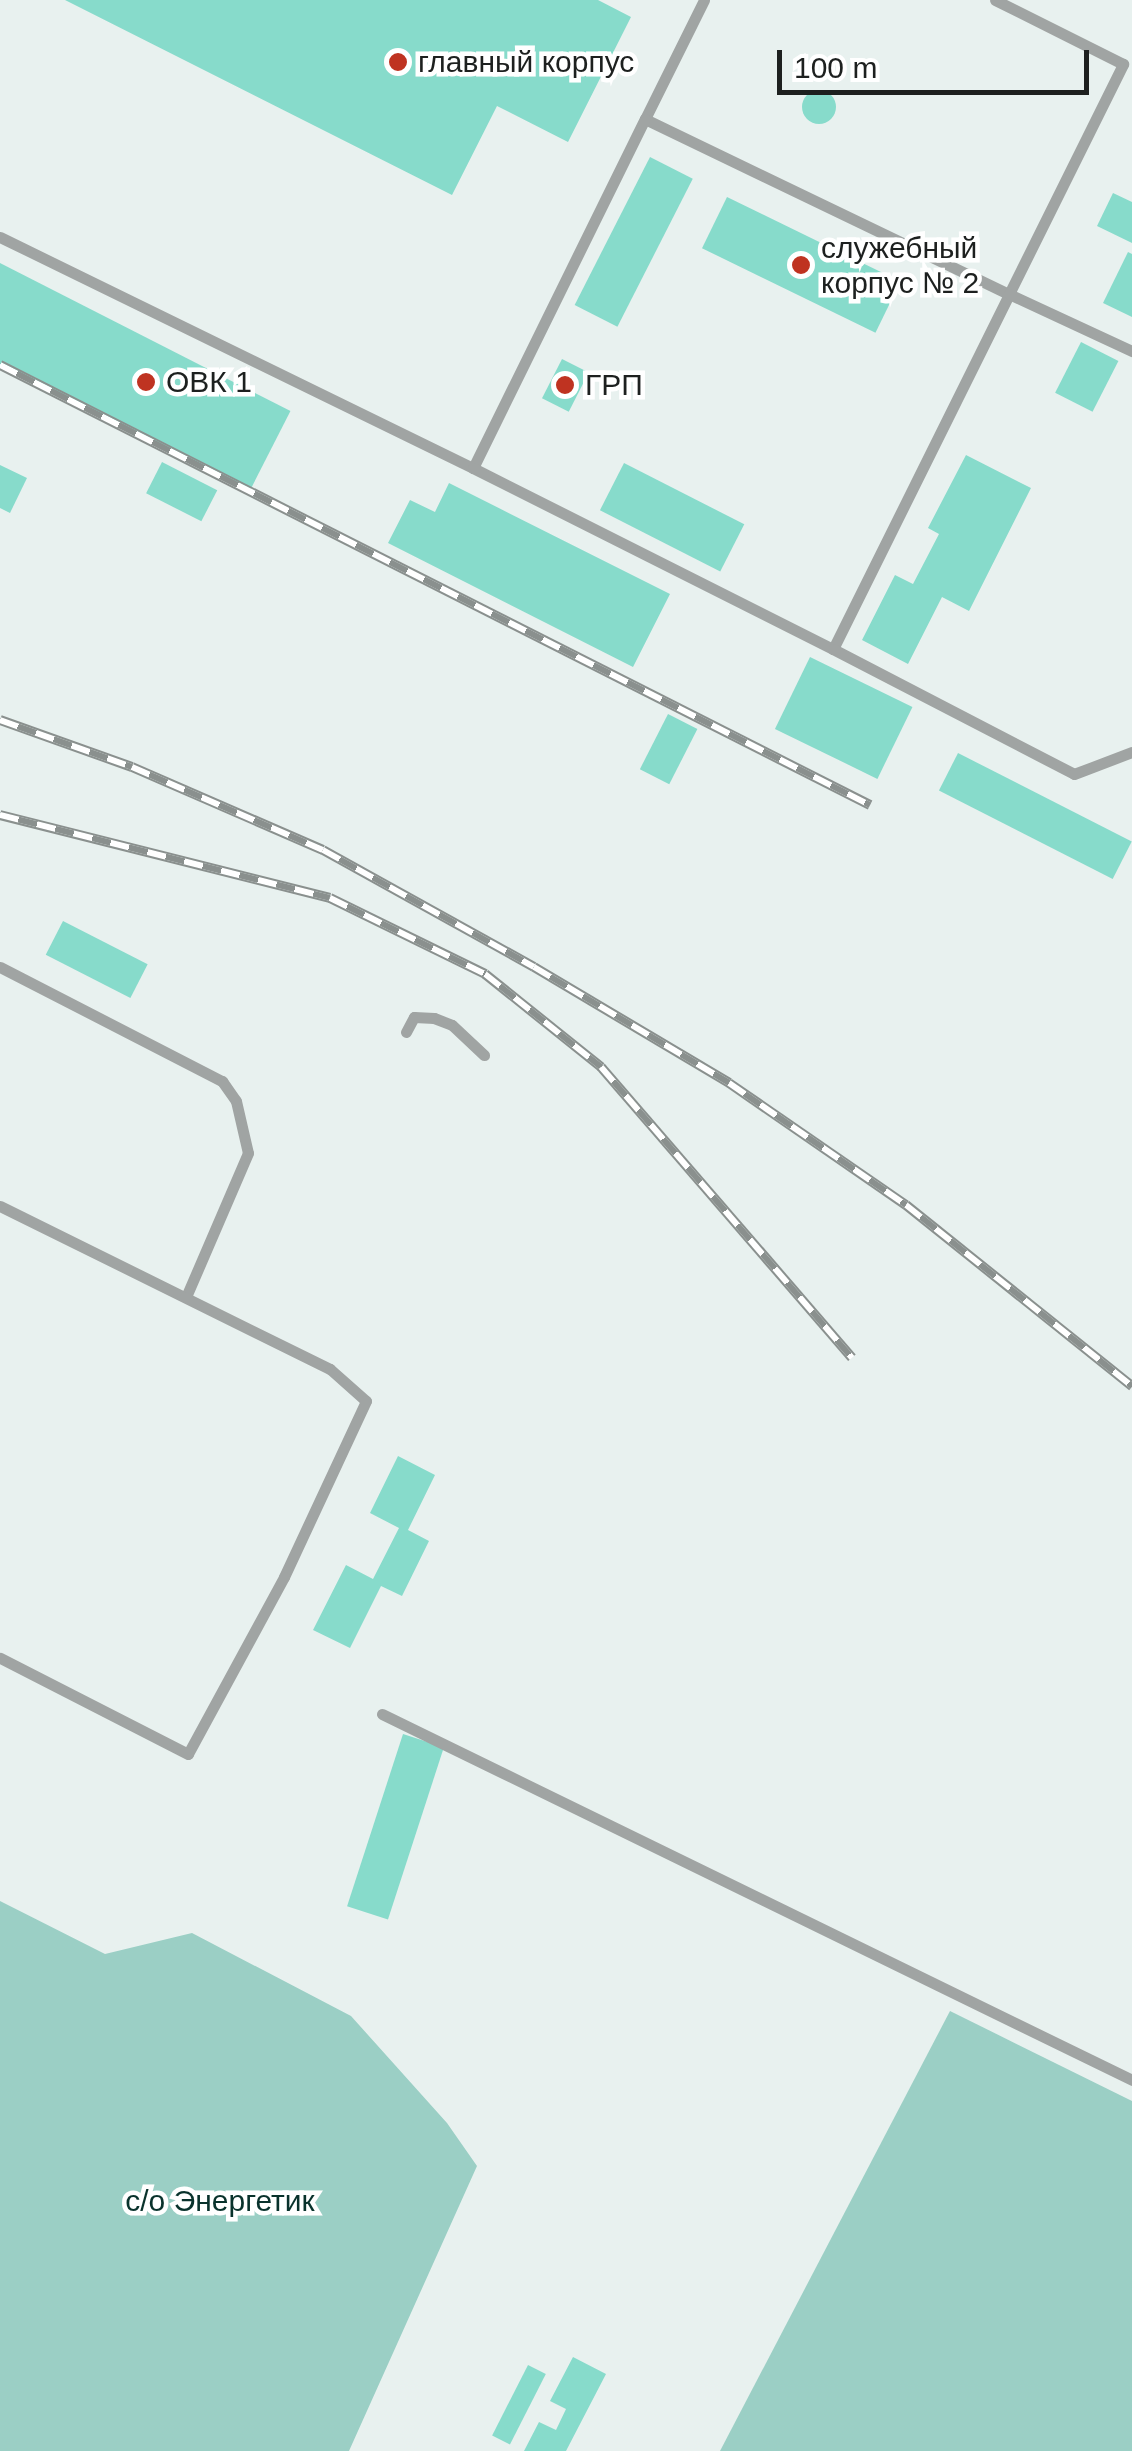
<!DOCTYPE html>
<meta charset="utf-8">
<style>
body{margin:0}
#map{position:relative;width:1132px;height:2451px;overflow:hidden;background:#e8f1ef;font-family:Arial,sans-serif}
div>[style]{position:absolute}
.green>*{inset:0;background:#9bcfc5}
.building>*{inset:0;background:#87dbcb;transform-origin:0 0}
.round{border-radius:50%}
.service>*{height:11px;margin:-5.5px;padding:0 5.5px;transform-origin:5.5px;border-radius:5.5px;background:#a0a4a3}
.rail>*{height:10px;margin-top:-5px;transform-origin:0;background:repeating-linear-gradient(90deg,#fff 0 19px,#8a908e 0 38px);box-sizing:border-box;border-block:2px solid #8a908e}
.dots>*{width:28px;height:28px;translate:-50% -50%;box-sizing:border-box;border:5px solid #fff;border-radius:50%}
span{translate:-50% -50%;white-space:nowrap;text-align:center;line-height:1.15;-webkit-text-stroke:9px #fff;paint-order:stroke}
.poi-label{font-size:30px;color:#1d201f}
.left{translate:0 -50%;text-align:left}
.park-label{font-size:30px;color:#09322c}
.scale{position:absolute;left:777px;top:50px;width:312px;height:45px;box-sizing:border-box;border:5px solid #1d201f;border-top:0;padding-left:12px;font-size:30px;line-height:35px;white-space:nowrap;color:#1d201f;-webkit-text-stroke:8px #fff;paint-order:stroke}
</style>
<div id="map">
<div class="green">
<i style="clip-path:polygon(0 1901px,105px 1954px,192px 1933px,351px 2016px,447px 2123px,477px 2166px,349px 2451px,0 2451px)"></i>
<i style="clip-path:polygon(950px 2011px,1132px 2101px,1132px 2451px,720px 2451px)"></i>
</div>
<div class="building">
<i style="clip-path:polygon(65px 0,598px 0,631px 17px,568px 142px,497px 106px,452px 195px)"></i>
<i class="round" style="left:802px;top:90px;width:34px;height:34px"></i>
<i style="left:650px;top:157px;width:48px;height:166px;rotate:27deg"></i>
<i style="clip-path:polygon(1113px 193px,1132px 202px,1132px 243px,1097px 226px)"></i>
<i style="left:727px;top:197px;width:193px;height:57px;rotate:26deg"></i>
<i style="clip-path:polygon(1128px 252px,1132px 254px,1132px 317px,1103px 303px)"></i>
<i style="left:0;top:263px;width:326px;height:90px;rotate:27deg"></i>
<i style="left:1081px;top:342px;width:42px;height:57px;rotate:27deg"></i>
<i style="left:562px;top:359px;width:30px;height:44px;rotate:27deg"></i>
<i style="clip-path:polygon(966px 455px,1031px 488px,969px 611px,942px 597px,908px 664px,862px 640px,895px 575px,913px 584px,939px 534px,928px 528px)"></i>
<i style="left:162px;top:462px;width:62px;height:35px;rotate:27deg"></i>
<i style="left:624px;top:463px;width:135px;height:53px;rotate:27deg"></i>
<i style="clip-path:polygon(0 465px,27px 478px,10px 513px,0 508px)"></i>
<i style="clip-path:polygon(449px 483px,670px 594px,633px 667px,388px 543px,410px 500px,435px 512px)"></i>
<i style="left:810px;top:657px;width:114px;height:80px;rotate:26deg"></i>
<i style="left:668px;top:714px;width:33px;height:62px;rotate:27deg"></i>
<i style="left:958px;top:753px;width:195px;height:42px;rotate:27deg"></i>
<i style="left:63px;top:921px;width:95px;height:38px;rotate:27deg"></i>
<i style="clip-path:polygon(398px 1456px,435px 1475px,408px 1530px,429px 1541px,402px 1596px,381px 1586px,350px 1648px,313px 1630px,346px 1565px,373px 1579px,399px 1528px,370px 1513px)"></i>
<i style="left:403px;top:1734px;width:43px;height:181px;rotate:18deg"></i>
<i style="clip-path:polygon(573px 2357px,606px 2374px,566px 2451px,524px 2451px,539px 2422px,556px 2430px,566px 2409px,550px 2401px)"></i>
<i style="left:528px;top:2365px;width:20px;height:79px;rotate:27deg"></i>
</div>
<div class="service">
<i style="left:704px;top:0;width:133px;rotate:116.4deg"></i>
<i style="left:645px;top:119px;width:404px;rotate:25.7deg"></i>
<i style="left:1009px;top:294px;width:257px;rotate:-63.6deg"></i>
<i style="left:1123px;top:64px;width:143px;rotate:-153.4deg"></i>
<i style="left:0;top:237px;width:526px;rotate:26.03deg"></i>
<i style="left:473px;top:468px;width:389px;rotate:-63.8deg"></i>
<i style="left:473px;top:468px;width:403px;rotate:26.7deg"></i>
<i style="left:833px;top:649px;width:396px;rotate:-63.6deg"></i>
<i style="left:1009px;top:294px;width:136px;rotate:24.9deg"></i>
<i style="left:833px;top:649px;width:271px;rotate:27.4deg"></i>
<i style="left:1074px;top:774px;width:62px;rotate:-20.8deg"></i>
<i style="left:0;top:967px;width:250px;rotate:27.2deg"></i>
<i style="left:222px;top:1081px;width:24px;rotate:55deg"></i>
<i style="left:236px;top:1101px;width:53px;rotate:77deg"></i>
<i style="left:248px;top:1153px;width:157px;rotate:113.3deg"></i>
<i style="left:406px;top:1032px;width:17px;rotate:-62deg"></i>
<i style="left:414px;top:1017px;width:20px;rotate:3deg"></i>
<i style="left:434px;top:1018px;width:19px;rotate:21deg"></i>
<i style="left:452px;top:1025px;width:44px;rotate:43.2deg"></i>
<i style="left:0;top:1206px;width:368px;rotate:26.3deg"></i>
<i style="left:330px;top:1369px;width:48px;rotate:41.6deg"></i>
<i style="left:366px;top:1401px;width:194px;rotate:115deg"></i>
<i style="left:284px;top:1577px;width:201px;rotate:118.5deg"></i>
<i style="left:188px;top:1754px;width:211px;rotate:-152.9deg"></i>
<i style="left:382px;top:1714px;width:835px;rotate:26.01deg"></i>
</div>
<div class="rail">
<i style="left:0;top:365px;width:975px;rotate:26.83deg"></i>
<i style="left:0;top:720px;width:140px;rotate:19.6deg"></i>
<i style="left:132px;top:767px;width:208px;rotate:23.5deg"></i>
<i style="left:323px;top:850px;width:241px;rotate:29deg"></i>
<i style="left:534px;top:967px;width:227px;rotate:30.7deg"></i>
<i style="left:729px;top:1083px;width:215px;rotate:34.6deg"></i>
<i style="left:906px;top:1205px;width:290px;rotate:38.7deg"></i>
<i style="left:0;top:815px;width:340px;rotate:14.1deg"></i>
<i style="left:330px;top:898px;width:173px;rotate:26.1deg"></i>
<i style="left:485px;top:974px;width:149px;rotate:38.7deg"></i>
<i style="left:601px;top:1067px;width:384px;rotate:49.2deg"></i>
</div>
<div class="dots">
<i style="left:398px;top:62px;background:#bf3321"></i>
<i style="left:801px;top:265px;background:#bf3321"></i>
<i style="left:146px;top:382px;background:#bf3321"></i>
<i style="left:565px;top:385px;background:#bf3321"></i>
</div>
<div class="poi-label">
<span class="left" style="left:418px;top:62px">главный корпус</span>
<span class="left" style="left:821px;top:265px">служебный<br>корпус № 2</span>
<span class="left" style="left:166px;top:382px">ОВК 1</span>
<span class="left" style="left:585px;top:385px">ГРП</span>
</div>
<div class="park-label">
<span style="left:220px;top:2201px">с/о Энергетик</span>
</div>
<div class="scale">100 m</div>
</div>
